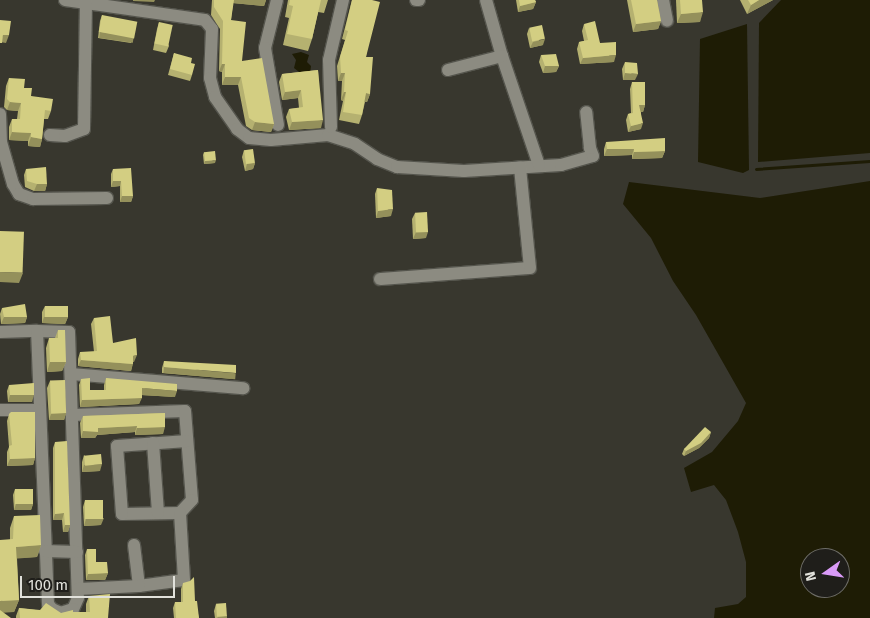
<!DOCTYPE html>
<style>
body{margin:0}
#map{position:relative;width:870px;height:618px;overflow:hidden;background:#38372e;font-family:"Fira Sans",sans-serif}
div>[style]{position:absolute}
.water>*{inset:0;background:#1e1c05}
.stream>*{height:3px;margin:-1.5px;padding:0 1.5px;transform-origin:1.5px;border-radius:1.5px;background:#1e1c05}
.roads{filter:drop-shadow(1px 0 #55554d) drop-shadow(-1px 0 #55554d) drop-shadow(0 1px #55554d) drop-shadow(0 -1px #55554d)}
.minor>*{height:12px;margin:-6px;padding:0 6px;transform-origin:6px;border-radius:6px;background:#8c8b81}
.wall>*{inset:0;background:#b5b170}
.shaded-wall>*{inset:0;background:#94905b;transform-origin:0 0}
.building>*{inset:0;background:#d3ce82;transform-origin:0 0}
span{translate:-50% -50%;white-space:nowrap;text-align:center;line-height:1.15;-webkit-text-stroke:5px #1f1e1a;paint-order:stroke}
.north{position:absolute;left:800px;top:548px;width:50px;height:50px;box-sizing:border-box;background:#1f1e1a;border:1px solid #6d6c67;border-radius:50%;rotate:257deg;font-size:14px;font-weight:700;line-height:20px;text-align:center;color:#e1e1db}
.north::after{content:'';display:block;margin:auto;width:18px;height:22px;background:#d99af7;clip-path:polygon(50% 0,100% 100%,50% 72%,0 100%)}
.scale{position:absolute;left:20px;top:576px;width:155px;height:22px;box-sizing:border-box;border:2px solid #e1e1db;border-top:0;padding-left:6px;font-size:15px;line-height:18px;white-space:nowrap;color:#e1e1db;-webkit-text-stroke:4px #1f1e1a;paint-order:stroke}
</style>
<div id="map">
<div class="water">
<i style="clip-path:polygon(781px 0,870px 0,870px 153px,758px 162px,759px 23px)"></i>
<i style="clip-path:polygon(747px 24px,749px 170px,743px 173px,698px 162px,700px 39px)"></i>
<i style="clip-path:polygon(301px 52px,309px 55px,307px 62px,311px 66px,310px 74px,303px 75px,294px 68px,296px 60px,292px 54px)"></i>
<i style="clip-path:polygon(evenodd,870px 181px,870px 618px,714px 618px,715px 608px,738px 604px,746px 597px,746px 562px,738px 532px,726px 500px,714px 485px,691px 492px,684px 468px,712px 452px,738px 421px,746px 403px,696px 315px,673px 281px,651px 238px,623px 204px,629px 182px,760px 198px,870px 181px,810px 558px,840px 558px,840px 588px,810px 588px,810px 558px)"></i>
</div>
<div class="stream">
<i style="left:756px;top:169px;width:114px;rotate:-4deg"></i>
</div>
<div class="roads">
<div class="minor">
<i style="left:65px;top:0;width:141px;rotate:8.1deg"></i>
<i style="left:205px;top:20px;width:11px;rotate:52deg"></i>
<i style="left:212px;top:29px;width:49px;rotate:92.3deg"></i>
<i style="left:210px;top:78px;width:20px;rotate:75deg"></i>
<i style="left:215px;top:97px;width:39px;rotate:55deg"></i>
<i style="left:237px;top:129px;width:15px;rotate:37deg"></i>
<i style="left:249px;top:138px;width:22px;rotate:5deg"></i>
<i style="left:271px;top:140px;width:57px;rotate:-5deg"></i>
<i style="left:328px;top:135px;width:28px;rotate:18deg"></i>
<i style="left:355px;top:144px;width:27px;rotate:34deg"></i>
<i style="left:377px;top:159px;width:22px;rotate:22deg"></i>
<i style="left:397px;top:167px;width:67px;rotate:3.4deg"></i>
<i style="left:464px;top:171px;width:97px;rotate:-3.5deg"></i>
<i style="left:561px;top:165px;width:33px;rotate:-16deg"></i>
<i style="left:593px;top:156px;width:9px;rotate:-111deg"></i>
<i style="left:590px;top:148px;width:36px;rotate:-96deg"></i>
<i style="left:277px;top:0;width:49px;rotate:104deg"></i>
<i style="left:265px;top:48px;width:78px;rotate:80.4deg"></i>
<i style="left:416px;top:0;width:3px"></i>
<i style="left:486px;top:0;width:58px;rotate:74.1deg"></i>
<i style="left:502px;top:56px;width:115px;rotate:71.3deg"></i>
<i style="left:663px;top:0;width:21px;rotate:79deg"></i>
<i style="left:448px;top:70px;width:56px;rotate:-14.5deg"></i>
<i style="left:0;top:114px;width:28px;rotate:88deg"></i>
<i style="left:1px;top:142px;width:44px;rotate:74.1deg"></i>
<i style="left:13px;top:184px;width:12px;rotate:59deg"></i>
<i style="left:19px;top:194px;width:15px;rotate:20deg"></i>
<i style="left:33px;top:199px;width:74px;rotate:-0.8deg"></i>
<i style="left:331px;top:127px;width:67px;rotate:-91.7deg"></i>
<i style="left:329px;top:60px;width:62px;rotate:-76.9deg"></i>
<i style="left:50px;top:135px;width:15px;rotate:4deg"></i>
<i style="left:65px;top:136px;width:20px;rotate:-20deg"></i>
<i style="left:84px;top:129px;width:126px;rotate:-89.1deg"></i>
<i style="left:380px;top:279px;width:150px;rotate:-4.2deg"></i>
<i style="left:530px;top:268px;width:101px;rotate:-95.7deg"></i>
<i style="left:0;top:332px;width:37px;rotate:-2deg"></i>
<i style="left:37px;top:331px;width:32px;rotate:2deg"></i>
<i style="left:69px;top:332px;width:266px;rotate:88.1deg"></i>
<i style="left:78px;top:598px;width:12px;rotate:114deg"></i>
<i style="left:73px;top:609px;width:13px;rotate:162deg"></i>
<i style="left:61px;top:613px;width:10px;rotate:-156deg"></i>
<i style="left:52px;top:609px;width:6px;rotate:-129deg"></i>
<i style="left:48px;top:604px;width:273px;rotate:-92.3deg"></i>
<i style="left:71px;top:374px;width:173px;rotate:4.7deg"></i>
<i style="left:0;top:410px;width:39px"></i>
<i style="left:72px;top:415px;width:113px;rotate:-2deg"></i>
<i style="left:185px;top:411px;width:89px;rotate:85.5deg"></i>
<i style="left:192px;top:500px;width:18px;rotate:133deg"></i>
<i style="left:180px;top:513px;width:58px;rotate:179deg"></i>
<i style="left:122px;top:514px;width:68px;rotate:-94.2deg"></i>
<i style="left:117px;top:446px;width:70px;rotate:-4.1deg"></i>
<i style="left:153px;top:443px;width:70px;rotate:85.9deg"></i>
<i style="left:134px;top:545px;width:41px;rotate:83deg"></i>
<i style="left:139px;top:586px;width:45px;rotate:-7.6deg"></i>
<i style="left:184px;top:580px;width:67px;rotate:-93.4deg"></i>
<i style="left:45px;top:551px;width:32px;rotate:2deg"></i>
<i style="left:78px;top:589px;width:61px;rotate:-2.8deg"></i>
</div>
</div>
<div class="wall">
<i style="clip-path:polygon(212px 0,266px 0,264px 6px,233px 3px,231px 20px,242px 61px,274px 124px,271px 132px,252px 130px,246px 126px,238px 85px,222px 85px,222px 72px,219px 71px,220px 29px,211px 15px)"></i>
<i style="clip-path:polygon(288px 0,328px 0,324px 13px,318px 12px,312px 39px,308px 51px,283px 45px,289px 18px,285px 17px)"></i>
<i style="clip-path:polygon(352px 0,372px 0,366px 57px,370px 94px,367px 102px,365px 102px,362px 115px,359px 124px,339px 120px,343px 101px,341px 100px,342px 81px,338px 81px,337px 66px,345px 40px,342px 39px)"></i>
<i style="clip-path:polygon(516px 0,535px 0,536px 2px,533px 9px,518px 12px)"></i>
<i style="clip-path:polygon(627px 0,657px 0,661px 21px,658px 29px,633px 32px)"></i>
<i style="clip-path:polygon(676px 0,702px 0,700px 22px,677px 23px)"></i>
<i style="clip-path:polygon(740px 0,773px 0,747px 14px)"></i>
<i style="clip-path:polygon(102px 15px,134px 37px,131px 43px,98px 38px,100px 21px)"></i>
<i style="clip-path:polygon(159px 22px,169px 46px,166px 53px,153px 50px,157px 29px)"></i>
<i style="clip-path:polygon(584px 24px,600px 43px,614px 62px,580px 64px,577px 49px,579px 42px,584px 41px,582px 31px)"></i>
<i style="clip-path:polygon(529px 28px,543px 45px,530px 48px,527px 34px)"></i>
<i style="clip-path:polygon(174px 53px,191px 63px,192px 75px,190px 81px,168px 75px)"></i>
<i style="clip-path:polygon(541px 55px,559px 66px,556px 72px,543px 73px,539px 62px)"></i>
<i style="clip-path:polygon(625px 62px,635px 80px,623px 80px,622px 69px)"></i>
<i style="clip-path:polygon(318px 70px,321px 128px,289px 130px,286px 117px,289px 109px,299px 108px,298px 98px,282px 100px,279px 82px,282px 74px)"></i>
<i style="clip-path:polygon(9px 78px,24px 88px,31px 96px,51px 111px,48px 119px,44px 119px,42px 139px,40px 147px,28px 146px,28px 141px,9px 140px,9px 127px,12px 119px,17px 119px,18px 111px,7px 110px,4px 107px,6px 86px)"></i>
<i style="clip-path:polygon(632px 82px,645px 105px,643px 112px,641px 112px,641px 129px,628px 132px,626px 120px,628px 114px,631px 113px,630px 89px)"></i>
<i style="clip-path:polygon(606px 142px,665px 151px,662px 158px,632px 159px,632px 155px,604px 156px,604px 149px)"></i>
<i style="clip-path:polygon(244px 150px,255px 163px,253px 169px,245px 171px,242px 157px)"></i>
<i style="clip-path:polygon(204px 152px,215px 163px,204px 164px,203px 155px)"></i>
<i style="clip-path:polygon(26px 169px,47px 184px,45px 191px,34px 191px,25px 187px,24px 175px)"></i>
<i style="clip-path:polygon(113px 169px,133px 196px,131px 202px,120px 202px,120px 186px,111px 187px,111px 174px)"></i>
<i style="clip-path:polygon(377px 188px,391px 216px,376px 218px,375px 194px)"></i>
<i style="clip-path:polygon(415px 213px,426px 238px,413px 239px,412px 219px)"></i>
<i style="clip-path:polygon(45px 306px,68px 317px,65px 324px,42px 323px,42px 312px)"></i>
<i style="clip-path:polygon(2px 308px,27px 317px,25px 323px,1px 324px,0 314px)"></i>
<i style="clip-path:polygon(94px 318px,113px 343px,134px 362px,133px 362px,131px 371px,78px 366px,78px 359px,80px 352px,94px 352px,91px 324px)"></i>
<i style="clip-path:polygon(58px 330px,66px 362px,62px 371px,47px 372px,46px 348px,49px 338px,55px 338px)"></i>
<i style="clip-path:polygon(164px 361px,234px 379px,162px 373px,162px 368px)"></i>
<i style="clip-path:polygon(106px 378px,175px 397px,142px 395px,139px 404px,80px 407px,79px 385px,81px 379px,90px 390px,104px 390px,104px 385px)"></i>
<i style="clip-path:polygon(50px 381px,66px 413px,64px 420px,49px 420px,47px 388px)"></i>
<i style="clip-path:polygon(9px 385px,32px 402px,8px 402px,7px 391px)"></i>
<i style="clip-path:polygon(165px 413px,163px 434px,135px 435px,135px 432px,97px 435px,95px 438px,81px 438px,80px 423px,83px 416px)"></i>
<i style="clip-path:polygon(9px 414px,35px 458px,33px 465px,7px 466px,7px 452px,9px 447px,7px 421px)"></i>
<i style="clip-path:polygon(711px 432px,709px 438px,699px 448px,684px 456px,682px 454px,684px 449px)"></i>
<i style="clip-path:polygon(55px 442px,70px 525px,68px 532px,63px 532px,62px 520px,53px 520px,53px 448px)"></i>
<i style="clip-path:polygon(84px 455px,100px 471px,82px 472px,82px 462px)"></i>
<i style="clip-path:polygon(15px 489px,33px 504px,31px 510px,14px 510px,13px 495px)"></i>
<i style="clip-path:polygon(85px 500px,101px 525px,84px 526px,83px 507px)"></i>
<i style="clip-path:polygon(14px 516px,41px 545px,37px 557px,17px 558px,19px 600px,14px 612px,3px 612px,0 618px,10px 539px,10px 528px)"></i>
<i style="clip-path:polygon(87px 549px,96px 562px,108px 573px,105px 580px,86px 580px,85px 555px)"></i>
<i style="clip-path:polygon(183px 583px,195px 601px,199px 618px,174px 618px,173px 608px,175px 602px,181px 602px,181px 589px)"></i>
<i style="clip-path:polygon(89px 596px,108px 618px,16px 618px,16px 616px,19px 608px,61px 613px,86px 612px,86px 604px)"></i>
<i style="clip-path:polygon(216px 604px,227px 616px,227px 618px,215px 618px,214px 611px)"></i>
</div>
<div class="shaded-wall">
<i style="clip-path:polygon(133px 0,155px 0,154px 2px,133px 1px)"></i>
<i style="clip-path:polygon(233px 0,266px 0,264px 6px,232px 3px)"></i>
<i style="clip-path:polygon(759px 0,773px 0,747px 14px,751px 5px)"></i>
<i style="clip-path:polygon(536px 2px,533px 9px,518px 12px,520px 6px)"></i>
<i style="clip-path:polygon(703px 12px,700px 22px,677px 23px,681px 14px)"></i>
<i style="clip-path:polygon(661px 21px,658px 29px,633px 32px,636px 24px)"></i>
<i style="left:100px;top:32px;width:34px;height:6px;rotate:8deg"></i>
<i style="clip-path:polygon(3px 35px,9px 35px,6px 43px,0 42px)"></i>
<i style="clip-path:polygon(545px 39px,543px 45px,530px 48px,533px 42px)"></i>
<i style="clip-path:polygon(616px 55px,614px 62px,580px 64px,583px 58px)"></i>
<i style="clip-path:polygon(222px 64px,225px 64px,222px 72px,219px 71px)"></i>
<i style="clip-path:polygon(545px 66px,559px 66px,556px 72px,543px 73px)"></i>
<i style="clip-path:polygon(341px 73px,345px 73px,342px 81px,338px 81px)"></i>
<i style="clip-path:polygon(625px 73px,638px 74px,635px 80px,623px 80px)"></i>
<i style="clip-path:polygon(225px 77px,241px 77px,238px 85px,222px 85px)"></i>
<i style="clip-path:polygon(301px 90px,298px 98px,282px 100px,285px 92px)"></i>
<i style="clip-path:polygon(344px 92px,346px 92px,343px 101px,341px 100px)"></i>
<i style="clip-path:polygon(366px 93px,370px 94px,367px 102px,363px 102px)"></i>
<i style="clip-path:polygon(10px 102px,21px 103px,18px 111px,7px 110px)"></i>
<i style="clip-path:polygon(639px 105px,645px 105px,643px 112px,637px 112px)"></i>
<i style="clip-path:polygon(323px 120px,321px 128px,289px 130px,292px 122px)"></i>
<i style="clip-path:polygon(255px 122px,274px 124px,271px 132px,252px 130px)"></i>
<i style="clip-path:polygon(643px 123px,641px 129px,628px 132px,631px 126px)"></i>
<i style="clip-path:polygon(12px 132px,31px 133px,28px 141px,9px 140px)"></i>
<i style="clip-path:polygon(31px 137px,42px 139px,40px 147px,28px 146px)"></i>
<i style="clip-path:polygon(607px 149px,634px 149px,632px 155px,604px 156px)"></i>
<i style="clip-path:polygon(665px 151px,662px 158px,632px 159px,634px 152px)"></i>
<i style="clip-path:polygon(216px 160px,215px 163px,204px 164px,205px 161px)"></i>
<i style="clip-path:polygon(255px 163px,253px 169px,245px 171px,247px 164px)"></i>
<i style="clip-path:polygon(113px 181px,121px 181px,120px 186px,111px 187px)"></i>
<i style="clip-path:polygon(37px 184px,47px 184px,45px 191px,34px 191px)"></i>
<i style="clip-path:polygon(122px 196px,133px 196px,131px 202px,120px 202px)"></i>
<i style="clip-path:polygon(393px 209px,391px 216px,376px 218px,378px 211px)"></i>
<i style="clip-path:polygon(416px 232px,428px 232px,426px 238px,413px 239px)"></i>
<i style="clip-path:polygon(0 272px,23px 273px,19px 283px,0 282px)"></i>
<i style="clip-path:polygon(4px 317px,27px 317px,25px 323px,1px 324px)"></i>
<i style="clip-path:polygon(44px 317px,68px 317px,65px 324px,42px 323px)"></i>
<i style="clip-path:polygon(137px 355px,134px 362px,131px 362px,133px 356px)"></i>
<i style="clip-path:polygon(81px 360px,133px 364px,131px 371px,78px 366px)"></i>
<i style="clip-path:polygon(50px 362px,66px 362px,62px 371px,47px 372px)"></i>
<i style="left:164px;top:367px;width:72px;height:6px;rotate:5deg"></i>
<i style="clip-path:polygon(142px 388px,177px 391px,175px 397px,140px 395px)"></i>
<i style="clip-path:polygon(10px 395px,34px 395px,32px 402px,8px 402px)"></i>
<i style="clip-path:polygon(142px 398px,139px 404px,80px 407px,82px 400px)"></i>
<i style="clip-path:polygon(66px 413px,64px 420px,49px 420px,51px 414px)"></i>
<i style="clip-path:polygon(137px 426px,135px 432px,97px 435px,95px 438px,81px 438px,83px 431px,98px 428px)"></i>
<i style="clip-path:polygon(165px 427px,163px 434px,135px 435px,137px 428px)"></i>
<i style="clip-path:polygon(711px 432px,709px 438px,699px 448px,684px 456px,686px 451px)"></i>
<i style="clip-path:polygon(35px 458px,33px 465px,7px 466px,10px 459px)"></i>
<i style="clip-path:polygon(102px 464px,100px 471px,82px 472px,84px 465px)"></i>
<i style="clip-path:polygon(16px 504px,33px 504px,31px 510px,14px 510px)"></i>
<i style="clip-path:polygon(64px 513px,62px 520px,53px 520px,55px 514px)"></i>
<i style="clip-path:polygon(104px 518px,101px 525px,84px 526px,86px 519px)"></i>
<i style="clip-path:polygon(65px 525px,70px 525px,68px 532px,63px 532px)"></i>
<i style="clip-path:polygon(41px 545px,37px 557px,12px 559px,16px 547px)"></i>
<i style="clip-path:polygon(108px 573px,105px 580px,86px 580px,88px 574px)"></i>
<i style="clip-path:polygon(19px 600px,14px 612px,0 613px,0 601px)"></i>
<i style="clip-path:polygon(227px 616px,227px 618px,217px 618px,218px 617px)"></i>
</div>
<div class="building">
<i style="clip-path:polygon(214px 0,234px 0,231px 20px,246px 22px,242px 61px,262px 58px,274px 124px,255px 122px,249px 118px,241px 77px,225px 77px,225px 64px,222px 64px,223px 21px,214px 7px)"></i>
<i style="clip-path:polygon(290px 0,321px 0,312px 39px,287px 34px,293px 6px,289px 5px)"></i>
<i style="clip-path:polygon(352px 0,372px 0,380px 2px,366px 57px,373px 57px,370px 94px,366px 93px,362px 115px,343px 112px,346px 92px,344px 92px,345px 73px,341px 73px,340px 57px,348px 31px,345px 30px)"></i>
<i style="clip-path:polygon(519px 0,535px 0,536px 2px,520px 6px)"></i>
<i style="clip-path:polygon(631px 0,657px 0,661px 21px,636px 24px)"></i>
<i style="clip-path:polygon(680px 0,702px 0,703px 12px,681px 14px)"></i>
<i style="clip-path:polygon(748px 0,759px 0,751px 5px)"></i>
<i style="left:102px;top:15px;width:36px;height:17px;rotate:11deg"></i>
<i style="clip-path:polygon(0 20px,11px 21px,9px 35px,3px 35px,2px 43px,0 43px)"></i>
<i style="clip-path:polygon(595px 21px,600px 43px,616px 42px,616px 55px,583px 58px,579px 42px,588px 40px,584px 24px)"></i>
<i style="left:159px;top:22px;width:14px;height:22px;rotate:12deg"></i>
<i style="left:542px;top:25px;width:14px;height:13px;rotate:78deg"></i>
<i style="clip-path:polygon(174px 53px,192px 58px,191px 63px,195px 64px,192px 75px,170px 69px)"></i>
<i style="clip-path:polygon(556px 54px,559px 66px,545px 66px,541px 55px)"></i>
<i style="clip-path:polygon(625px 62px,637px 63px,638px 74px,625px 73px)"></i>
<i style="clip-path:polygon(318px 70px,323px 120px,292px 122px,289px 109px,303px 107px,301px 90px,285px 92px,282px 74px)"></i>
<i style="clip-path:polygon(9px 78px,25px 79px,24px 88px,32px 88px,31px 96px,53px 99px,51px 111px,45px 110px,42px 139px,31px 137px,31px 133px,12px 132px,12px 119px,20px 119px,21px 103px,10px 102px,7px 99px)"></i>
<i style="clip-path:polygon(632px 82px,645px 82px,645px 105px,639px 105px,643px 123px,631px 126px,628px 114px,633px 113px)"></i>
<i style="clip-path:polygon(665px 138px,665px 151px,634px 152px,634px 149px,607px 149px,606px 142px)"></i>
<i style="left:253px;top:149px;width:14px;height:9px;rotate:82deg"></i>
<i style="left:215px;top:151px;width:9px;height:11px;rotate:84deg"></i>
<i style="clip-path:polygon(46px 167px,47px 184px,37px 184px,27px 181px,26px 169px)"></i>
<i style="clip-path:polygon(131px 168px,133px 196px,122px 196px,121px 181px,113px 181px,113px 169px)"></i>
<i style="clip-path:polygon(377px 188px,392px 190px,393px 209px,378px 211px)"></i>
<i style="left:427px;top:212px;width:20px;height:12px;rotate:87deg"></i>
<i style="left:0;top:231px;width:24px;height:41px;rotate:2deg"></i>
<i style="clip-path:polygon(25px 304px,27px 317px,4px 317px,2px 308px)"></i>
<i style="left:45px;top:306px;width:23px;height:11px"></i>
<i style="clip-path:polygon(110px 316px,113px 343px,136px 338px,137px 355px,133px 356px,133px 364px,81px 360px,80px 352px,97px 351px,94px 318px)"></i>
<i style="clip-path:polygon(58px 330px,65px 330px,66px 362px,50px 362px,49px 338px,58px 338px)"></i>
<i style="clip-path:polygon(164px 361px,236px 365px,236px 373px,164px 367px)"></i>
<i style="clip-path:polygon(90px 378px,90px 390px,106px 390px,106px 378px,177px 384px,177px 391px,142px 388px,142px 398px,82px 400px,81px 379px)"></i>
<i style="left:65px;top:380px;width:33px;height:15px;rotate:88deg"></i>
<i style="clip-path:polygon(34px 383px,34px 395px,10px 395px,9px 385px)"></i>
<i style="clip-path:polygon(11px 412px,35px 412px,35px 458px,10px 459px,9px 446px,12px 445px,9px 414px)"></i>
<i style="clip-path:polygon(165px 413px,165px 427px,137px 428px,137px 426px,98px 428px,98px 432px,83px 431px,83px 416px)"></i>
<i style="clip-path:polygon(705px 427px,711px 432px,701px 443px,686px 451px,684px 449px)"></i>
<i style="clip-path:polygon(67px 441px,70px 525px,65px 525px,64px 513px,55px 514px,55px 442px)"></i>
<i style="left:101px;top:454px;width:10px;height:17px;rotate:84deg"></i>
<i style="left:15px;top:489px;width:18px;height:15px"></i>
<i style="left:85px;top:500px;width:18px;height:19px"></i>
<i style="clip-path:polygon(40px 515px,41px 545px,16px 547px,19px 600px,0 601px,0 540px,13px 539px,14px 516px)"></i>
<i style="clip-path:polygon(87px 549px,96px 549px,96px 562px,107px 562px,108px 573px,88px 574px)"></i>
<i style="clip-path:polygon(194px 577px,195px 601px,197px 601px,199px 618px,176px 618px,175px 602px,183px 602px,183px 583px,190px 581px)"></i>
<i style="clip-path:polygon(110px 594px,108px 618px,20px 618px,19px 608px,40px 610px,46px 603px,61px 613px,73px 610px,73px 612px,90px 612px,89px 596px)"></i>
<i style="left:226px;top:603px;width:13px;height:10px;rotate:86deg"></i>
<i style="clip-path:polygon(0 610px,11px 618px,0 618px)"></i>
</div>
<div class="north">N</div>
<div class="scale">100 m</div>
</div>
